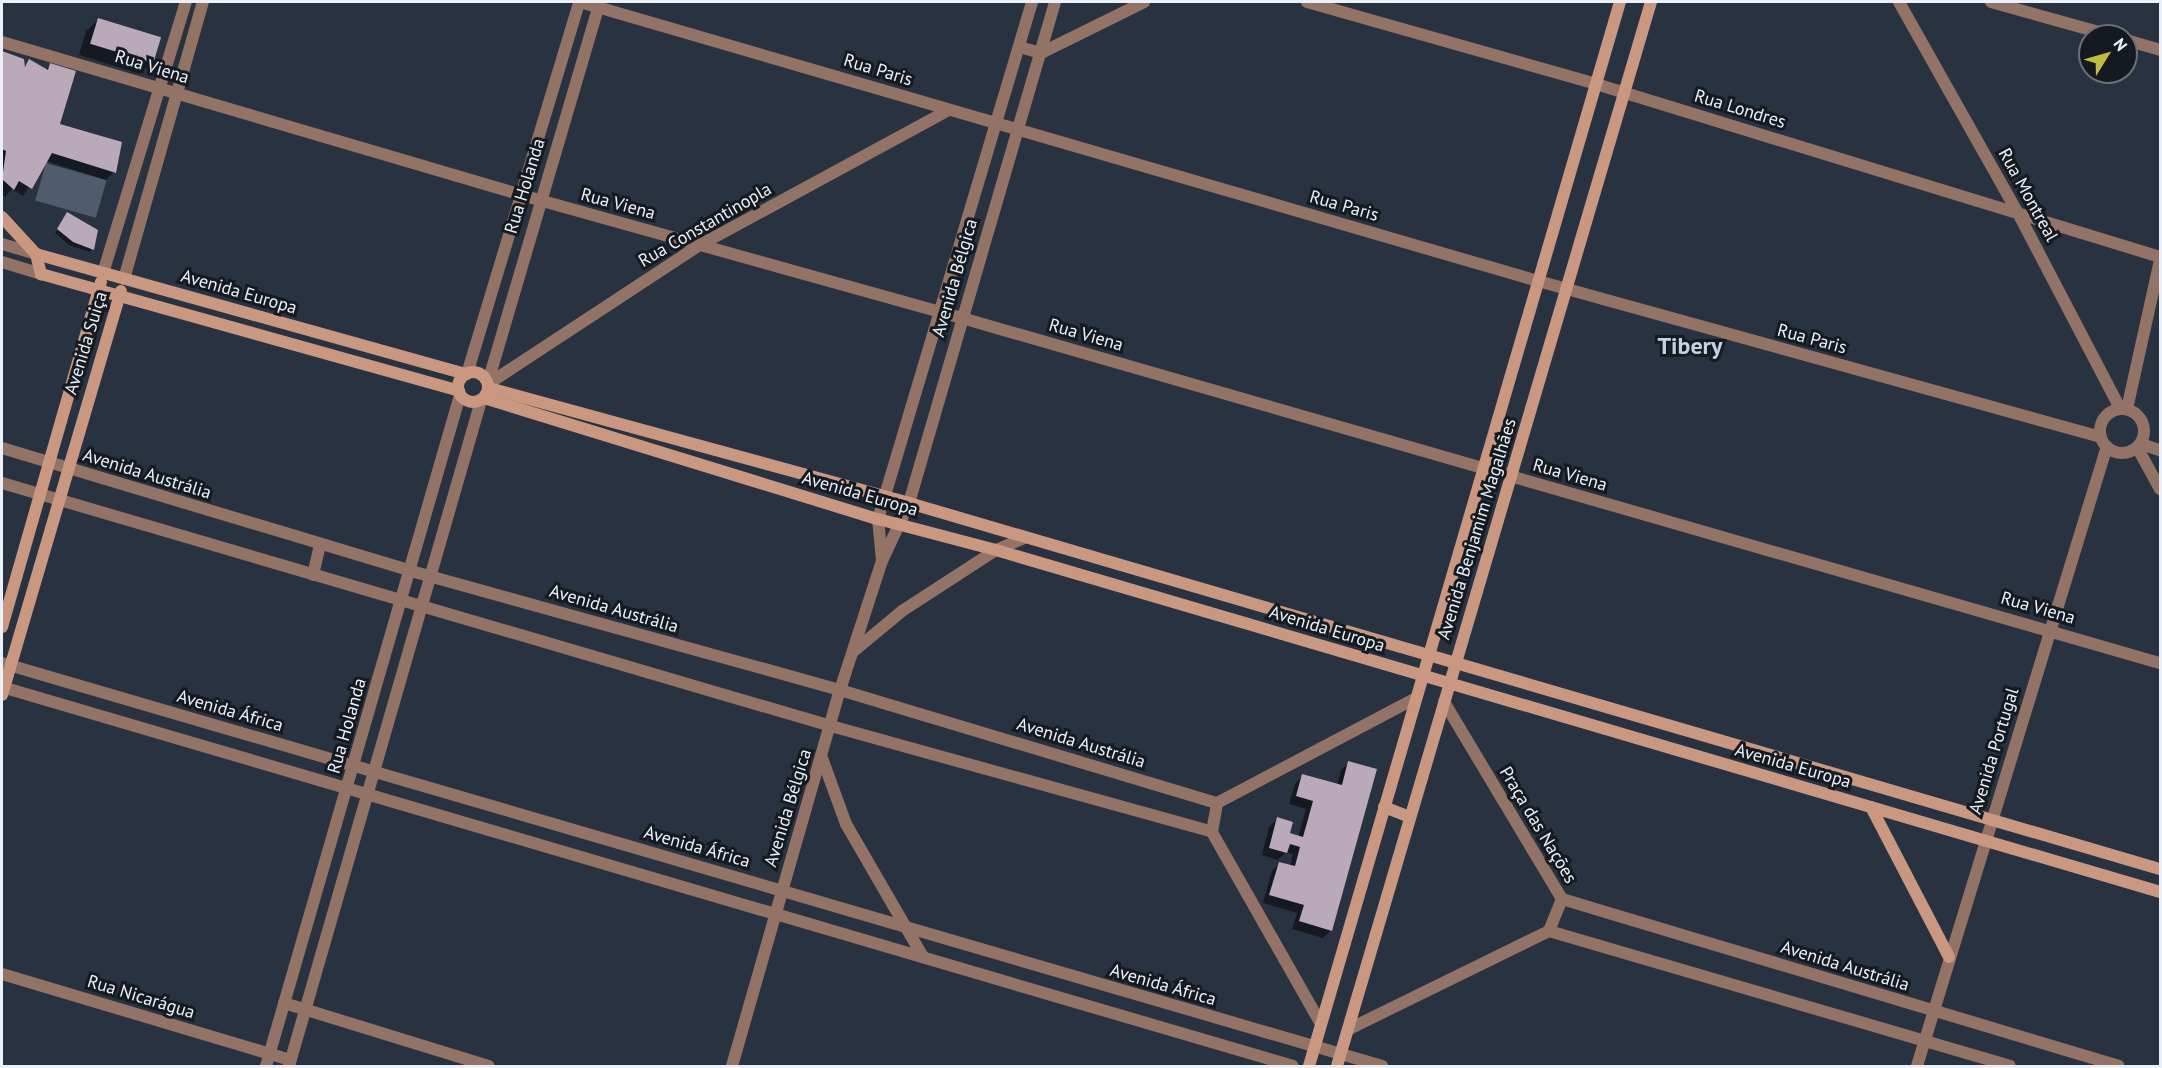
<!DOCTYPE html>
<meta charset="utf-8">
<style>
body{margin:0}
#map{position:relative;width:2162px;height:1068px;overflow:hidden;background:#283241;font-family:"PT Sans",sans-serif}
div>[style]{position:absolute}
.green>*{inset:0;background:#4f5c6e;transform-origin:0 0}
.shadow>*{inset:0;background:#0007}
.building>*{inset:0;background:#baa9b9;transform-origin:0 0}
.minor>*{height:12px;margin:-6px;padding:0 6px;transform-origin:6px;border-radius:6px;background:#937365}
.tertiary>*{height:12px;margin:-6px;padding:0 6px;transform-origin:6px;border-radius:6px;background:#937365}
.tertiary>.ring{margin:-6px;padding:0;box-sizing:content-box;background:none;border:12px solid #937365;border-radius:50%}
.secondary>*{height:12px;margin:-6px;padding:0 6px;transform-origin:6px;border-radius:6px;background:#ca9881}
.secondary>.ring{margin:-6px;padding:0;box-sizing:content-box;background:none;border:12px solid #ca9881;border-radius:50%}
span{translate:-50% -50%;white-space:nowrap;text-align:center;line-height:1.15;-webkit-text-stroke:6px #151a20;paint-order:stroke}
.street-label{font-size:18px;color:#eaf1fb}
.district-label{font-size:24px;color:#c4d1e4;font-weight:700}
.frame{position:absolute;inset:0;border:3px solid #eaf1fb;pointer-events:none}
.north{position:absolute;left:2078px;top:24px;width:60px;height:60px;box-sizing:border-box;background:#151a20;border:2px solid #6a7078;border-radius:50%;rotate:53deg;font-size:16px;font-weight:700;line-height:24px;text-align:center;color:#eaf1fb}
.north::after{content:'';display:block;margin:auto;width:21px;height:27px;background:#bfbe41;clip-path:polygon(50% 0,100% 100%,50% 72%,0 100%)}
</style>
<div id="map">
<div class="green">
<i style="left:46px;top:163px;width:63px;height:39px;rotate:16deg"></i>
</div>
<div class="shadow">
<i style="clip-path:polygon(98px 20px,152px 62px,140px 74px,79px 55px,86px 31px)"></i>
<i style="clip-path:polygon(2px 53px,23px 60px,24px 67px,30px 61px,46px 70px,51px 65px,58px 125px,114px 172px,106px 180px,46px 161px,23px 196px,12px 189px,5px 197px,2px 194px)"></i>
<i style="clip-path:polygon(67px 214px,92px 249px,89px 252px,69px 245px,55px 233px)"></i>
<i style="clip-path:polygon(1349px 763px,1331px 930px,1323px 938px,1292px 929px,1297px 913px,1263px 903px,1272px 871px,1280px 863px,1290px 866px,1293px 854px,1286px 852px,1278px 860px,1262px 855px,1269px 827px,1277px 819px,1289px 834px,1298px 837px,1306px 809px,1289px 804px,1295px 784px,1302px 776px,1337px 786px,1341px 770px)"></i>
</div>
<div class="building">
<i style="left:98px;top:18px;width:66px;height:27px;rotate:17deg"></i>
<i style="clip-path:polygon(2px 51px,24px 59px,25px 67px,29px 59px,48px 70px,50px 63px,76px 71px,60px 124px,122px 142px,116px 173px,52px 153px,32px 189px,19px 181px,14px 190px,2px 179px,6px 151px,2px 149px)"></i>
<i style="clip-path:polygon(67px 212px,98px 230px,94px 250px,73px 242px,57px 229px)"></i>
<i style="clip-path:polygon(1348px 761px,1377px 769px,1332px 931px,1299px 921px,1304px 905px,1269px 895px,1279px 862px,1295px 866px,1300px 847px,1290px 844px,1287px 853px,1269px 848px,1277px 817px,1293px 822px,1290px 833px,1303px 837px,1313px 801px,1296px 796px,1302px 774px,1342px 785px)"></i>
</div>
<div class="minor">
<i style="left:580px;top:2px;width:998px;rotate:16.24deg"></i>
<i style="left:1538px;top:281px;width:584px;rotate:15.49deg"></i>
<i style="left:1307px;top:2px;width:300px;rotate:15.8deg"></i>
<i style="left:1596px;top:84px;width:590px;rotate:17.05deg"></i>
<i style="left:1991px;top:2px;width:127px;rotate:15.6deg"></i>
<i style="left:2126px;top:40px;width:35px;rotate:16deg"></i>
<i style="left:2px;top:42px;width:560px;rotate:16.4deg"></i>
<i style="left:539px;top:200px;width:439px;rotate:15.6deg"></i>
<i style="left:962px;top:318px;width:1247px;rotate:16.07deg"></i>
<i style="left:1019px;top:47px;width:23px;rotate:15deg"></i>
<i style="left:1041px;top:53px;width:115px;rotate:-26.3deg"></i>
<i style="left:2px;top:244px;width:35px;rotate:16deg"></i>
<i style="left:2px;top:262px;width:41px;rotate:17.1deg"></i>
<i style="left:467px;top:374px;width:388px;rotate:-73.2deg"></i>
<i style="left:488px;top:382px;width:396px;rotate:-73.6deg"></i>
<i style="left:488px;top:384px;width:254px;rotate:-33.3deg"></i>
<i style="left:700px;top:245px;width:283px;rotate:-28.5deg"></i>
<i style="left:2127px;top:409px;width:153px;rotate:-77.5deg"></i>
<i style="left:2141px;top:444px;width:20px;rotate:18deg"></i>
<i style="left:2px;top:448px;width:427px;rotate:16.7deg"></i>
<i style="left:411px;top:571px;width:445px;rotate:15.5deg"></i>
<i style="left:840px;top:690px;width:394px;rotate:16.7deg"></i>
<i style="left:2px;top:483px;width:864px;rotate:16.34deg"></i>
<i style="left:831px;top:726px;width:395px;rotate:15.5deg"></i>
<i style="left:882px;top:561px;width:42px;rotate:-95.4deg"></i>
<i style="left:878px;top:519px;width:539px;rotate:-73.41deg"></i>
<i style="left:313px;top:575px;width:32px;rotate:-77deg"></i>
<i style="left:854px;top:651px;width:62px;rotate:-39.8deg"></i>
<i style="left:902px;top:611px;width:112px;rotate:-33deg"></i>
<i style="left:996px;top:550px;width:30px;rotate:-23deg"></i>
<i style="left:2px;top:663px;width:1438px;rotate:16.28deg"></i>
<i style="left:2px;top:687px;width:1345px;rotate:16.36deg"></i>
<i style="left:822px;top:758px;width:70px;rotate:70deg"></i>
<i style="left:846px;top:824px;width:154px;rotate:59.9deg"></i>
<i style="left:1562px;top:899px;width:581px;rotate:16.69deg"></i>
<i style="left:1549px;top:931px;width:480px;rotate:16.3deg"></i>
<i style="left:2px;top:974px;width:301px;rotate:16.6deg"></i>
<i style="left:284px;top:1003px;width:214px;rotate:17.1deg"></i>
<i style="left:1321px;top:1024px;width:221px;rotate:-119.6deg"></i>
<i style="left:1212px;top:832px;width:29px;rotate:-80deg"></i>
<i style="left:1217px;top:803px;width:225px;rotate:-27.8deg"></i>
<i style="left:1349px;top:1029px;width:223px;rotate:-26.1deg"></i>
<i style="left:1549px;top:931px;width:35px;rotate:-68deg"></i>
<i style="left:1562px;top:899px;width:230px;rotate:-120.9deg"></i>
<i style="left:266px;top:1066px;width:698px;rotate:-73.87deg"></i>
<i style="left:289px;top:1066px;width:692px;rotate:-73.9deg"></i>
<i style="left:732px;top:1066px;width:391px;rotate:-74deg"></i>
<i style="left:840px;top:690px;width:136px;rotate:-72deg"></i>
<i style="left:882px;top:561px;width:64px;rotate:-65deg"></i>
<i style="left:909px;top:503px;width:522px;rotate:-73.75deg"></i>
<i style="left:1917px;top:1066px;width:648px;rotate:-72.96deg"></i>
</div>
<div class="tertiary">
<i style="left:1899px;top:2px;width:242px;rotate:60.6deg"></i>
<i style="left:2018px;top:213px;width:220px;rotate:62.4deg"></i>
<i style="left:103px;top:273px;width:283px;rotate:-73deg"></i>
<i style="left:124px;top:279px;width:288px;rotate:-74.1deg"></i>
<i class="ring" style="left:2100px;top:409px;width:32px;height:32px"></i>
<i style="left:2137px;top:447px;width:48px;rotate:61.3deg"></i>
</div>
<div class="secondary">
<i style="left:2px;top:217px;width:50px;rotate:47.4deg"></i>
<i style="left:36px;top:254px;width:21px;rotate:76deg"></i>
<i style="left:41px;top:274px;width:434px;rotate:15.6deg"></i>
<i style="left:36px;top:254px;width:446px;rotate:15.6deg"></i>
<i class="ring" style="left:458px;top:372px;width:18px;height:18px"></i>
<i style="left:489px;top:388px;width:435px;rotate:15.3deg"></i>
<i style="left:909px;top:503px;width:1303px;rotate:16.31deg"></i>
<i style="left:484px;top:398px;width:412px;rotate:17.1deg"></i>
<i style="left:878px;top:519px;width:122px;rotate:14.7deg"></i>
<i style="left:996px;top:550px;width:1213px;rotate:16.37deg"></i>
<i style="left:2px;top:627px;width:359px;rotate:-74deg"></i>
<i style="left:2px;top:695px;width:421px;rotate:-73.6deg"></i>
<i style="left:1384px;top:807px;width:28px;rotate:21deg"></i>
<i style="left:1871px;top:807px;width:169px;rotate:62.5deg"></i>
<i style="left:1309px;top:1066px;width:1109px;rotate:-73.71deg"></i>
<i style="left:1337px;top:1066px;width:1109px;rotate:-73.56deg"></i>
</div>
<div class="street-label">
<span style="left:152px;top:67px;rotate:17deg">Rua Viena</span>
<span style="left:878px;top:70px;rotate:17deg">Rua Paris</span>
<span style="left:1740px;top:109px;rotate:17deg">Rua Londres</span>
<span style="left:525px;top:186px;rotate:-73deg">Rua Holanda</span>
<span style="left:2028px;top:195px;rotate:61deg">Rua Montreal</span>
<span style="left:618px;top:204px;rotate:15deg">Rua Viena</span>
<span style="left:1344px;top:206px;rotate:16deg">Rua Paris</span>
<span style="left:705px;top:225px;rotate:-30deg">Rua Constantinopla</span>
<span style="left:955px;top:278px;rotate:-74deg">Avenida Bélgica</span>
<span style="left:239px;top:292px;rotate:16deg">Avenida Europa</span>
<span style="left:1086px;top:335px;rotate:16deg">Rua Viena</span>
<span style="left:1812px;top:339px;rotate:15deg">Rua Paris</span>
<span style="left:86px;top:343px;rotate:-73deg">Avenida Suiça</span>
<span style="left:147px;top:474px;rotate:17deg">Avenida Austrália</span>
<span style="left:1570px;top:475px;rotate:16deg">Rua Viena</span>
<span style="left:860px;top:494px;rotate:16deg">Avenida Europa</span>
<span style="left:1477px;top:529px;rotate:-73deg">Avenida Benjamim Magalhães</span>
<span style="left:2038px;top:608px;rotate:16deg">Rua Viena</span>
<span style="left:614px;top:609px;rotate:16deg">Avenida Austrália</span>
<span style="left:1327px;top:629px;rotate:17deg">Avenida Europa</span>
<span style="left:230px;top:711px;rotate:16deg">Avenida África</span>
<span style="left:347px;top:726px;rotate:-74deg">Rua Holanda</span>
<span style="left:1081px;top:743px;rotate:17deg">Avenida Austrália</span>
<span style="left:1994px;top:751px;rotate:-73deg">Avenida Portugal</span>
<span style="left:1793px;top:766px;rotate:16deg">Avenida Europa</span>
<span style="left:788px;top:808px;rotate:-73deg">Avenida Bélgica</span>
<span style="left:1538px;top:825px;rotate:59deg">Praça das Nações</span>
<span style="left:697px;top:847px;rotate:16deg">Avenida África</span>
<span style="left:1845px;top:966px;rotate:17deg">Avenida Austrália</span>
<span style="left:1163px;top:985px;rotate:16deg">Avenida África</span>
<span style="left:141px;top:997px;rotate:17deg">Rua Nicarágua</span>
</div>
<div class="district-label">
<span style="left:1690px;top:346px">Tibery</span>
</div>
<div class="frame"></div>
<div class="north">N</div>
</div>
